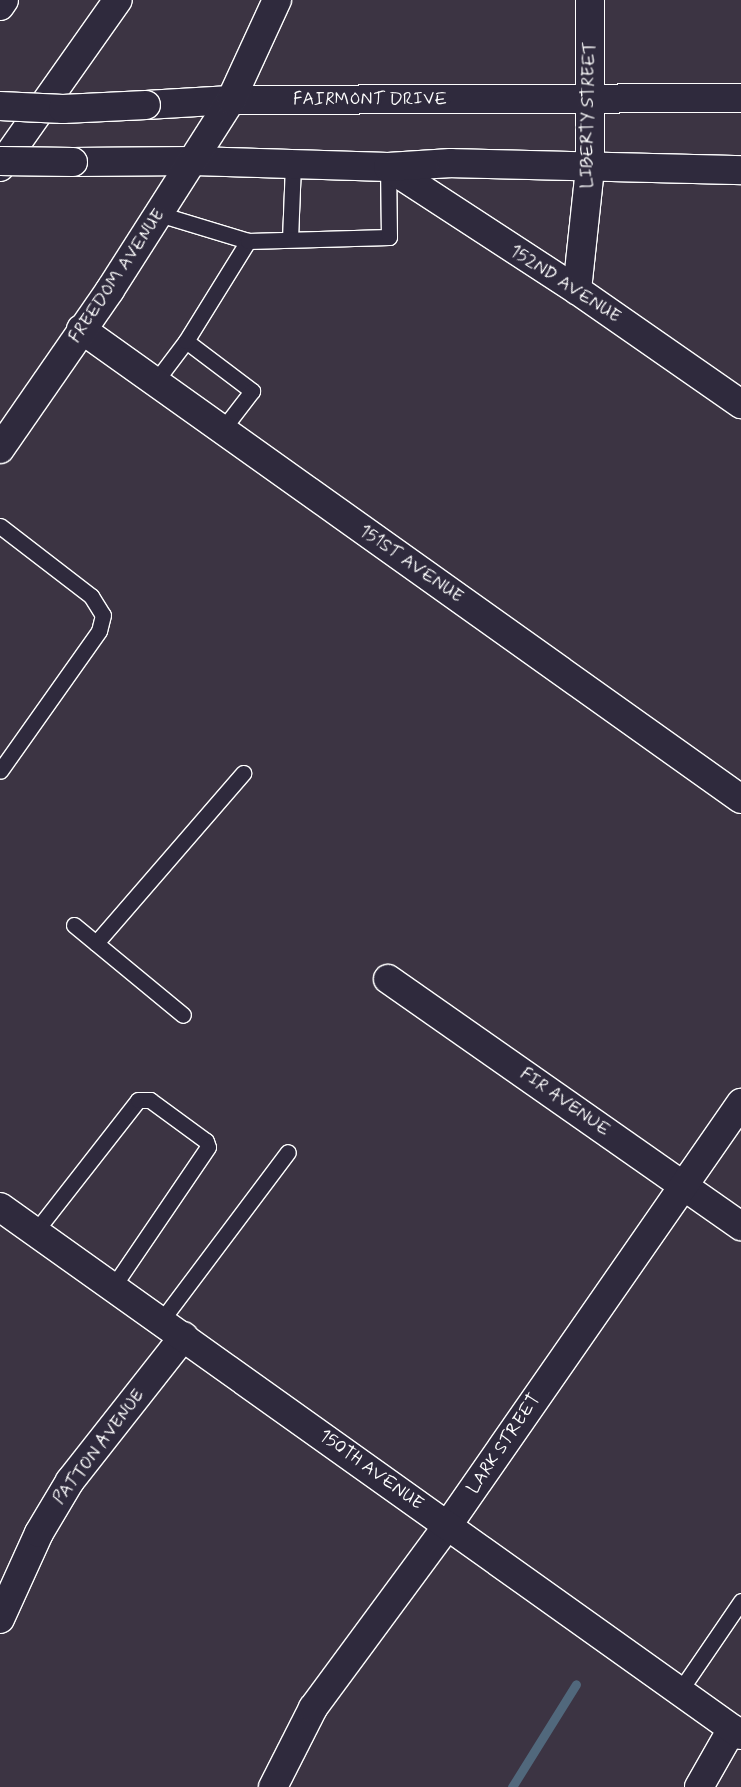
<!DOCTYPE html>
<style>
body{margin:0}
#map{position:relative;width:741px;height:1787px;overflow:hidden;background:#3c3443;font-family:Mynerve,sans-serif}
div>[style]{position:absolute}
.stream>*{height:9px;margin:-4.5px;padding:0 4.5px;transform-origin:4.5px;border-radius:4.5px;background:#51687c}
.roads{filter:drop-shadow(1px 0 #fff) drop-shadow(-1px 0 #fff) drop-shadow(0 1px #fff) drop-shadow(0 -1px #fff)}
.lane>*{height:15px;margin:-7.5px;padding:0 7.5px;transform-origin:7.5px;border-radius:7.5px;background:#2f2a3d}
.street>*{height:28px;margin:-14px;padding:0 14px;transform-origin:14px;border-radius:14px;background:#2f2a3d}
.secondary>*{height:28px;margin:-14px;padding:0 14px;transform-origin:14px;border-radius:14px;background:#2f2a3d}
.highway>*{height:28px;margin:-14px;padding:0 14px;transform-origin:14px;border-radius:14px;background:#2f2a3d}
.bridges{filter:drop-shadow(1px 0 #fff) drop-shadow(-1px 0 #fff) drop-shadow(0 1px #fff) drop-shadow(0 -1px #fff)}
.secondary-bridge>*{height:28px;margin:-14px;padding:0 14px;transform-origin:14px;border-radius:14px;background:#2f2a3d}
span{translate:-50% -50%;white-space:nowrap;text-align:center;line-height:1.15;-webkit-text-stroke:5px #2f2a3d;paint-order:stroke}
.street-label{font-size:18px;color:#fff}
</style>
<div id="map">
<div class="stream">
<i style="left:512px;top:1787px;width:121px;rotate:-58.1deg"></i>
</div>
<div class="roads">
<div class="lane">
<i style="left:159px;top:214px;width:93px;rotate:16.9deg"></i>
<i style="left:290px;top:239px;width:75px;rotate:-87.7deg"></i>
<i style="left:186px;top:341px;width:83px;rotate:37.1deg"></i>
<i style="left:252px;top:391px;width:49px;rotate:127.6deg"></i>
<i style="left:155px;top:382px;width:51px;rotate:-52.9deg"></i>
<i style="left:186px;top:341px;width:118px;rotate:-58.2deg"></i>
<i style="left:248px;top:241px;width:141px;rotate:-1.6deg"></i>
<i style="left:389px;top:237px;width:70px;rotate:-90.8deg"></i>
<i style="left:0;top:526px;width:115px;rotate:37.6deg"></i>
<i style="left:91px;top:596px;width:22px;rotate:58deg"></i>
<i style="left:103px;top:615px;width:16px;rotate:104deg"></i>
<i style="left:99px;top:631px;width:171px;rotate:125.3deg"></i>
<i style="left:74px;top:925px;width:141px;rotate:39.5deg"></i>
<i style="left:96px;top:943px;width:225px;rotate:-49.1deg"></i>
<i style="left:35px;top:1232px;width:167px;rotate:-52deg"></i>
<i style="left:138px;top:1100px;width:12px"></i>
<i style="left:150px;top:1100px;width:69px;rotate:36.2deg"></i>
<i style="left:206px;top:1141px;width:6px;rotate:72deg"></i>
<i style="left:208px;top:1147px;width:169px;rotate:124.2deg"></i>
<i style="left:161px;top:1321px;width:211px;rotate:-53.1deg"></i>
<i style="left:679px;top:1692px;width:110px;rotate:-55.7deg"></i>
</div>
<div class="street">
<i style="left:388px;top:167px;width:225px;rotate:33.1deg"></i>
<i style="left:577px;top:290px;width:200px;rotate:34.8deg"></i>
<i style="left:577px;top:290px;width:123px;rotate:-83.9deg"></i>
<i style="left:81px;top:329px;width:810px;rotate:35.46deg"></i>
<i style="left:388px;top:979px;width:431px;rotate:35deg"></i>
<i style="left:0;top:1619px;width:94px;rotate:-65.6deg"></i>
<i style="left:39px;top:1533px;width:61px;rotate:-59.2deg"></i>
<i style="left:70px;top:1481px;width:184px;rotate:-51.8deg"></i>
<i style="left:273px;top:1787px;width:89px;rotate:-63.1deg"></i>
<i style="left:313px;top:1708px;width:227px;rotate:-53.6deg"></i>
<i style="left:448px;top:1525px;width:514px;rotate:-55.23deg"></i>
<i style="left:699px;top:1787px;width:67px;rotate:-60.4deg"></i>
</div>
<div class="secondary">
<i style="left:146px;top:105px;width:85px;rotate:-3.4deg"></i>
<i style="left:231px;top:100px;width:510px;rotate:-0.22deg"></i>
<i style="left:73px;top:162px;width:121px;rotate:-0.5deg"></i>
<i style="left:194px;top:161px;width:194px;rotate:1.8deg"></i>
<i style="left:388px;top:167px;width:63px;rotate:-3.6deg"></i>
<i style="left:451px;top:163px;width:290px;rotate:1.4deg"></i>
<i style="left:590px;top:168px;width:168px;rotate:-90deg"></i>
<i style="left:0;top:449px;width:193px;rotate:-55.3deg"></i>
<i style="left:110px;top:290px;width:225px;rotate:-57.5deg"></i>
<i style="left:0;top:1207px;width:910px;rotate:35.47deg"></i>
</div>
<div class="highway">
<i style="left:0;top:6px;width:7px;rotate:-56deg"></i>
<i style="left:231px;top:100px;width:110px;rotate:-65.3deg"></i>
<i style="left:0;top:167px;width:204px;rotate:-54.8deg"></i>
</div>
</div>
<div class="bridges">
<div class="secondary-bridge">
<i style="left:0;top:106px;width:63px;rotate:2.7deg"></i>
<i style="left:63px;top:109px;width:83px;rotate:-2.8deg"></i>
<i style="left:0;top:161px;width:73px;rotate:0.8deg"></i>
</div>
</div>
<div class="street-label">
<span style="left:370px;top:99px">FAIRMONT DRIVE</span>
<span style="left:588px;top:115px;rotate:-89deg">LIBERTY STREET</span>
<span style="left:117px;top:276px;rotate:-56deg">FREEDOM AVENUE</span>
<span style="left:565px;top:284px;rotate:33deg">152ND AVENUE</span>
<span style="left:411px;top:564px;rotate:35deg">151ST AVENUE</span>
<span style="left:565px;top:1102px;rotate:35deg">FIR AVENUE</span>
<span style="left:504px;top:1444px;rotate:-56deg">LARK STREET</span>
<span style="left:99px;top:1447px;rotate:-53deg">PATTON AVENUE</span>
<span style="left:371px;top:1470px;rotate:36deg">150TH AVENUE</span>
</div>
</div>
